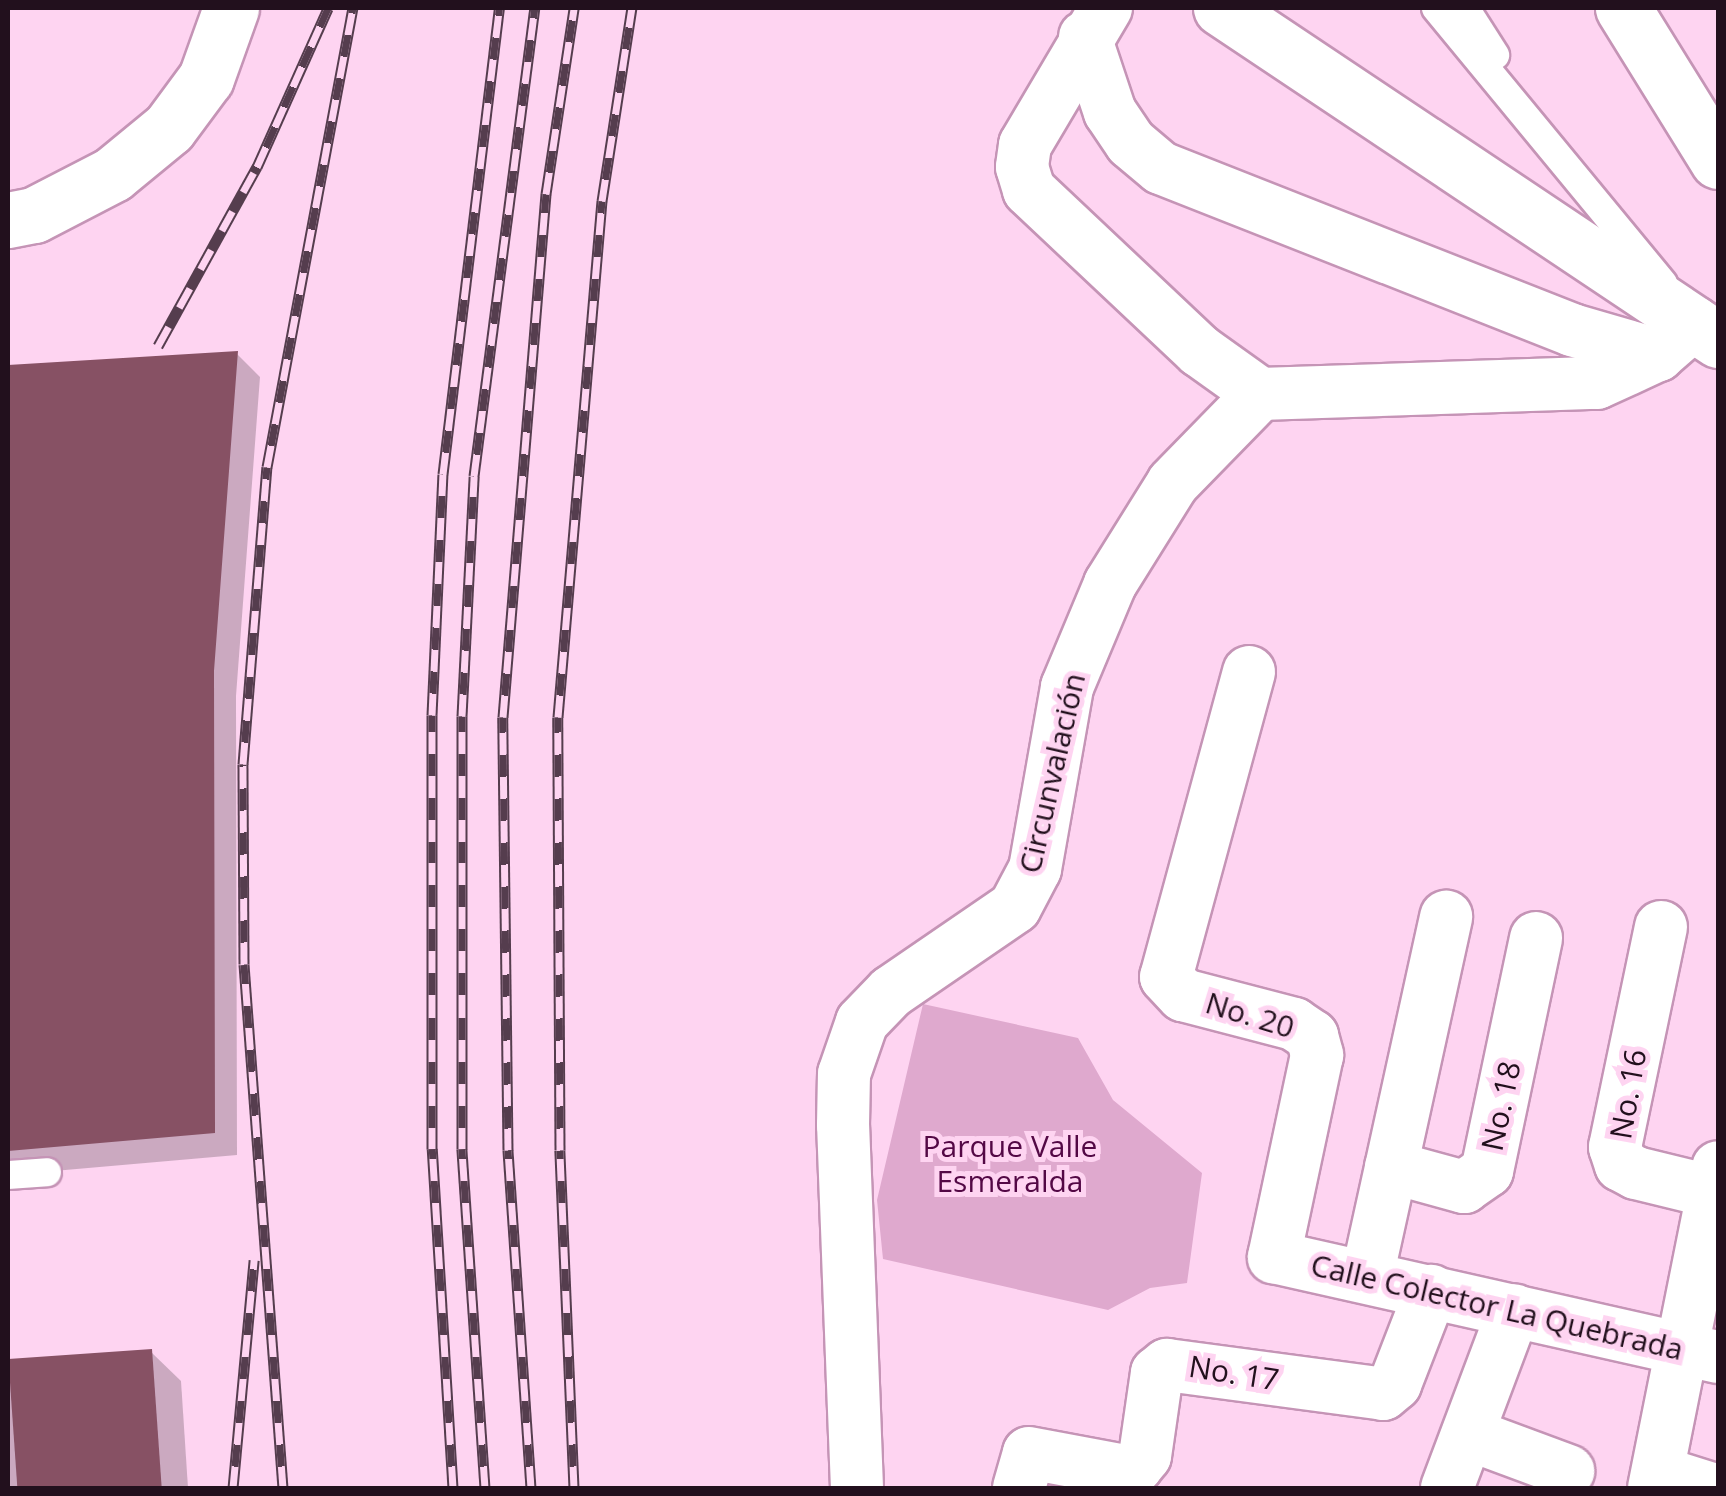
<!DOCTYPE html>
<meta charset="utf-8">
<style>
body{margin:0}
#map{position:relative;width:1726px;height:1496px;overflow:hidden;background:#fed4f1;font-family:"Open Sans",sans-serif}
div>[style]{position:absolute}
.green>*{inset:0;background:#dfa9ce}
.shadow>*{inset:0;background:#0003}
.building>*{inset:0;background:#875164;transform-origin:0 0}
.roads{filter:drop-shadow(2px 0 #c594b6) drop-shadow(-2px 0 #c594b6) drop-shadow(0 2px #c594b6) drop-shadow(0 -2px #c594b6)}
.service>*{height:28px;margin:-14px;padding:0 14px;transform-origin:14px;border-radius:14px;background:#fff}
.minor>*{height:52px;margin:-26px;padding:0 26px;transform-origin:26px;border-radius:26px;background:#fff}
.secondary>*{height:55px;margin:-27.5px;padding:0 27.5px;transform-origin:27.5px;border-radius:27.5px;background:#fff}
.rail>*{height:11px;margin-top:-5.5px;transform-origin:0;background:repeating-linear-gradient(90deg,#fed4f1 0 22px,#553d4e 0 44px);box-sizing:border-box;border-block:2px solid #553d4e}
span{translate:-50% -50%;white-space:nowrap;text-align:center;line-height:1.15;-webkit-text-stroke:10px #fed4f1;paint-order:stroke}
.street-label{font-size:30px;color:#22101d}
.park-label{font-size:30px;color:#530845}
.frame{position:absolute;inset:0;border:10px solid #22101d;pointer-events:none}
</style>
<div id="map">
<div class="green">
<i style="clip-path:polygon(923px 1004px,1078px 1038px,1113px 1100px,1202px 1173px,1187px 1283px,1150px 1288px,1108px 1310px,883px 1259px,877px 1200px)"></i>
</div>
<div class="shadow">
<i style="clip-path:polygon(237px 354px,260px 377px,236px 696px,237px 1155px,8px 1175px,8px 367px)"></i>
<i style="clip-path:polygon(151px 1352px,181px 1381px,188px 1488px,8px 1488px,8px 1361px)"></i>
</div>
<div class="building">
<i style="clip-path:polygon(238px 351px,214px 671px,215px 1133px,8px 1151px,8px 365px)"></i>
<i style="left:152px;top:1349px;width:139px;height:144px;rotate:86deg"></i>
</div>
<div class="roads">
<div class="service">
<i style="left:1436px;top:8px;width:357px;rotate:50.5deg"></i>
<i style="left:1465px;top:8px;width:56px;rotate:57.4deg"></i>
<i style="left:8px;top:1175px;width:39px;rotate:-4deg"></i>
</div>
<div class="minor">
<i style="left:1106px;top:8px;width:159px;rotate:120.6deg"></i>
<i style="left:1025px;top:145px;width:22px;rotate:98deg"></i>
<i style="left:1022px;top:167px;width:24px;rotate:73deg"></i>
<i style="left:1029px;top:190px;width:235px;rotate:43.3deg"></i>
<i style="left:1200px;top:351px;width:74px;rotate:35.6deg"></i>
<i style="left:1260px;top:394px;width:337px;rotate:-1.9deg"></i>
<i style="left:1597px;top:383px;width:67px;rotate:-24.7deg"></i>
<i style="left:1658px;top:355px;width:49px;rotate:-40.9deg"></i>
<i style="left:1085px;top:37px;width:79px;rotate:71.6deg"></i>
<i style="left:1110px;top:112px;width:37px;rotate:56deg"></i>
<i style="left:1131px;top:143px;width:39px;rotate:40deg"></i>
<i style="left:1161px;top:168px;width:442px;rotate:21.5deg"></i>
<i style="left:1572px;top:330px;width:90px;rotate:16.2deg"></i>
<i style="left:1249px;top:672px;width:316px;rotate:105.2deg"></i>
<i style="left:1166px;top:977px;width:25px;rotate:47deg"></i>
<i style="left:1183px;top:995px;width:115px;rotate:14.6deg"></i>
<i style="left:1294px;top:1024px;width:22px;rotate:34deg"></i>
<i style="left:1312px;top:1036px;width:20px;rotate:75deg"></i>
<i style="left:1317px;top:1055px;width:207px;rotate:102deg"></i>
<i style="left:1274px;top:1257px;width:455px;rotate:12.7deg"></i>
<i style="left:1661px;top:927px;width:225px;rotate:101.8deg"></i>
<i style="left:1615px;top:1147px;width:19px;rotate:72deg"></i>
<i style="left:1621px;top:1165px;width:17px;rotate:28deg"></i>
<i style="left:1636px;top:1173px;width:80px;rotate:13.7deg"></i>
<i style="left:1391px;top:1167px;width:76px;rotate:15.3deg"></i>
<i style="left:1464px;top:1187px;width:28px;rotate:-35deg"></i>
<i style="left:1487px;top:1171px;width:238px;rotate:-78.1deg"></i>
<i style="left:1367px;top:1277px;width:369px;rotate:-77.6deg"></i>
<i style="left:1468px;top:1434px;width:107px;rotate:20.3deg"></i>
<i style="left:1661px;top:1473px;width:50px;rotate:17.4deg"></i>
<i style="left:857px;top:1488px;width:363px;rotate:-92.2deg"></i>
<i style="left:843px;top:1125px;width:51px;rotate:-88.9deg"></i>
<i style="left:844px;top:1074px;width:55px;rotate:-70.9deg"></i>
<i style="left:862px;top:1022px;width:42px;rotate:-46deg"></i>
<i style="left:891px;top:992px;width:150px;rotate:-34.4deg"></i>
<i style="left:1015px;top:907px;width:43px;rotate:-62.2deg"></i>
<i style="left:1035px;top:869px;width:185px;rotate:-80deg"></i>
<i style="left:1067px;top:687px;width:112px;rotate:-67.3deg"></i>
<i style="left:1110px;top:584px;width:119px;rotate:-58deg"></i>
<i style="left:1173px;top:483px;width:124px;rotate:-45.7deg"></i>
<i style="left:1019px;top:1488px;width:36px;rotate:-74deg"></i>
<i style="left:1029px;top:1453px;width:98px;rotate:10.6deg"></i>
<i style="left:1125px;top:1471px;width:12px;rotate:-20deg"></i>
<i style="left:1136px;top:1467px;width:14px;rotate:-51deg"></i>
<i style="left:1145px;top:1456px;width:84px;rotate:-81.8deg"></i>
<i style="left:1157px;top:1373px;width:13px;rotate:-39deg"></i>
<i style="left:1167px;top:1365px;width:218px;rotate:7.6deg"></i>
<i style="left:1383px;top:1394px;width:16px;rotate:-40deg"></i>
<i style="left:1395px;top:1384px;width:100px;rotate:-68.8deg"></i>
<i style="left:1447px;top:1488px;width:190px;rotate:-69.4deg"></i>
<i style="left:1654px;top:1488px;width:327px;rotate:-78.7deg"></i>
</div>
<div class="secondary">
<i style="left:1221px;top:8px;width:598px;rotate:33.74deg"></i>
<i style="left:1623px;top:8px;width:180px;rotate:58.2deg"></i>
<i style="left:8px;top:220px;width:26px;rotate:-11deg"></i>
<i style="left:34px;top:215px;width:89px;rotate:-27.4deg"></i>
<i style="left:113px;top:174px;width:72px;rotate:-39.4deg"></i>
<i style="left:169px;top:128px;width:62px;rotate:-53.5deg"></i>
<i style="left:206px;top:78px;width:74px;rotate:-70.3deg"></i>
</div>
</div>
<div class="rail">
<i style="left:158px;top:346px;width:205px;rotate:-61.1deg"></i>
<i style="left:257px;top:167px;width:174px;rotate:-65.9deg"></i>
<i style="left:233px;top:1488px;width:229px;rotate:-84.7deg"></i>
<i style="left:283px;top:1488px;width:525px;rotate:-94.26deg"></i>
<i style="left:244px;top:964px;width:200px;rotate:-90.3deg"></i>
<i style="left:243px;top:764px;width:298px;rotate:-85.4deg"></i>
<i style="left:267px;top:467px;width:467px;rotate:-79.4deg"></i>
<i style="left:453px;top:1488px;width:340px;rotate:-93.5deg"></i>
<i style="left:432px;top:1149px;width:434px;rotate:-90deg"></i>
<i style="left:432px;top:715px;width:241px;rotate:-87.4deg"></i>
<i style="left:443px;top:474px;width:469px;rotate:-83.1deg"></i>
<i style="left:485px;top:1488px;width:340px;rotate:-93.9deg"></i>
<i style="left:462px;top:1149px;width:433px;rotate:-90deg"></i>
<i style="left:462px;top:716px;width:240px;rotate:-87.1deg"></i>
<i style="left:474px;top:476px;width:472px;rotate:-82.6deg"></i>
<i style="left:531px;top:1488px;width:339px;rotate:-93.9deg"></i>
<i style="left:508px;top:1150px;width:433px;rotate:-90.7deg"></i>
<i style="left:503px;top:717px;width:525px;rotate:-85.3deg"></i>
<i style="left:546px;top:194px;width:188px;rotate:-81.4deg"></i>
<i style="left:574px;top:1488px;width:338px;rotate:-92.4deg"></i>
<i style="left:560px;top:1150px;width:433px;rotate:-90.3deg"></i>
<i style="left:558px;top:717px;width:518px;rotate:-85.13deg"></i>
<i style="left:602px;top:201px;width:195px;rotate:-81.2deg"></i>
</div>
<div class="street-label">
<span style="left:1052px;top:773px;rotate:-77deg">Circunvalación</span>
<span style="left:1250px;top:1015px;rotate:17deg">No. 20</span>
<span style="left:1628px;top:1094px;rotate:-80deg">No. 16</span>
<span style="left:1501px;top:1106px;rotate:-78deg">No. 18</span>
<span style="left:1497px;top:1307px;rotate:13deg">Calle Colector La Quebrada</span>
<span style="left:1234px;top:1373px;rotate:9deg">No. 17</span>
</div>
<div class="park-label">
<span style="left:1010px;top:1163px">Parque Valle<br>Esmeralda</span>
</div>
<div class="frame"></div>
</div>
